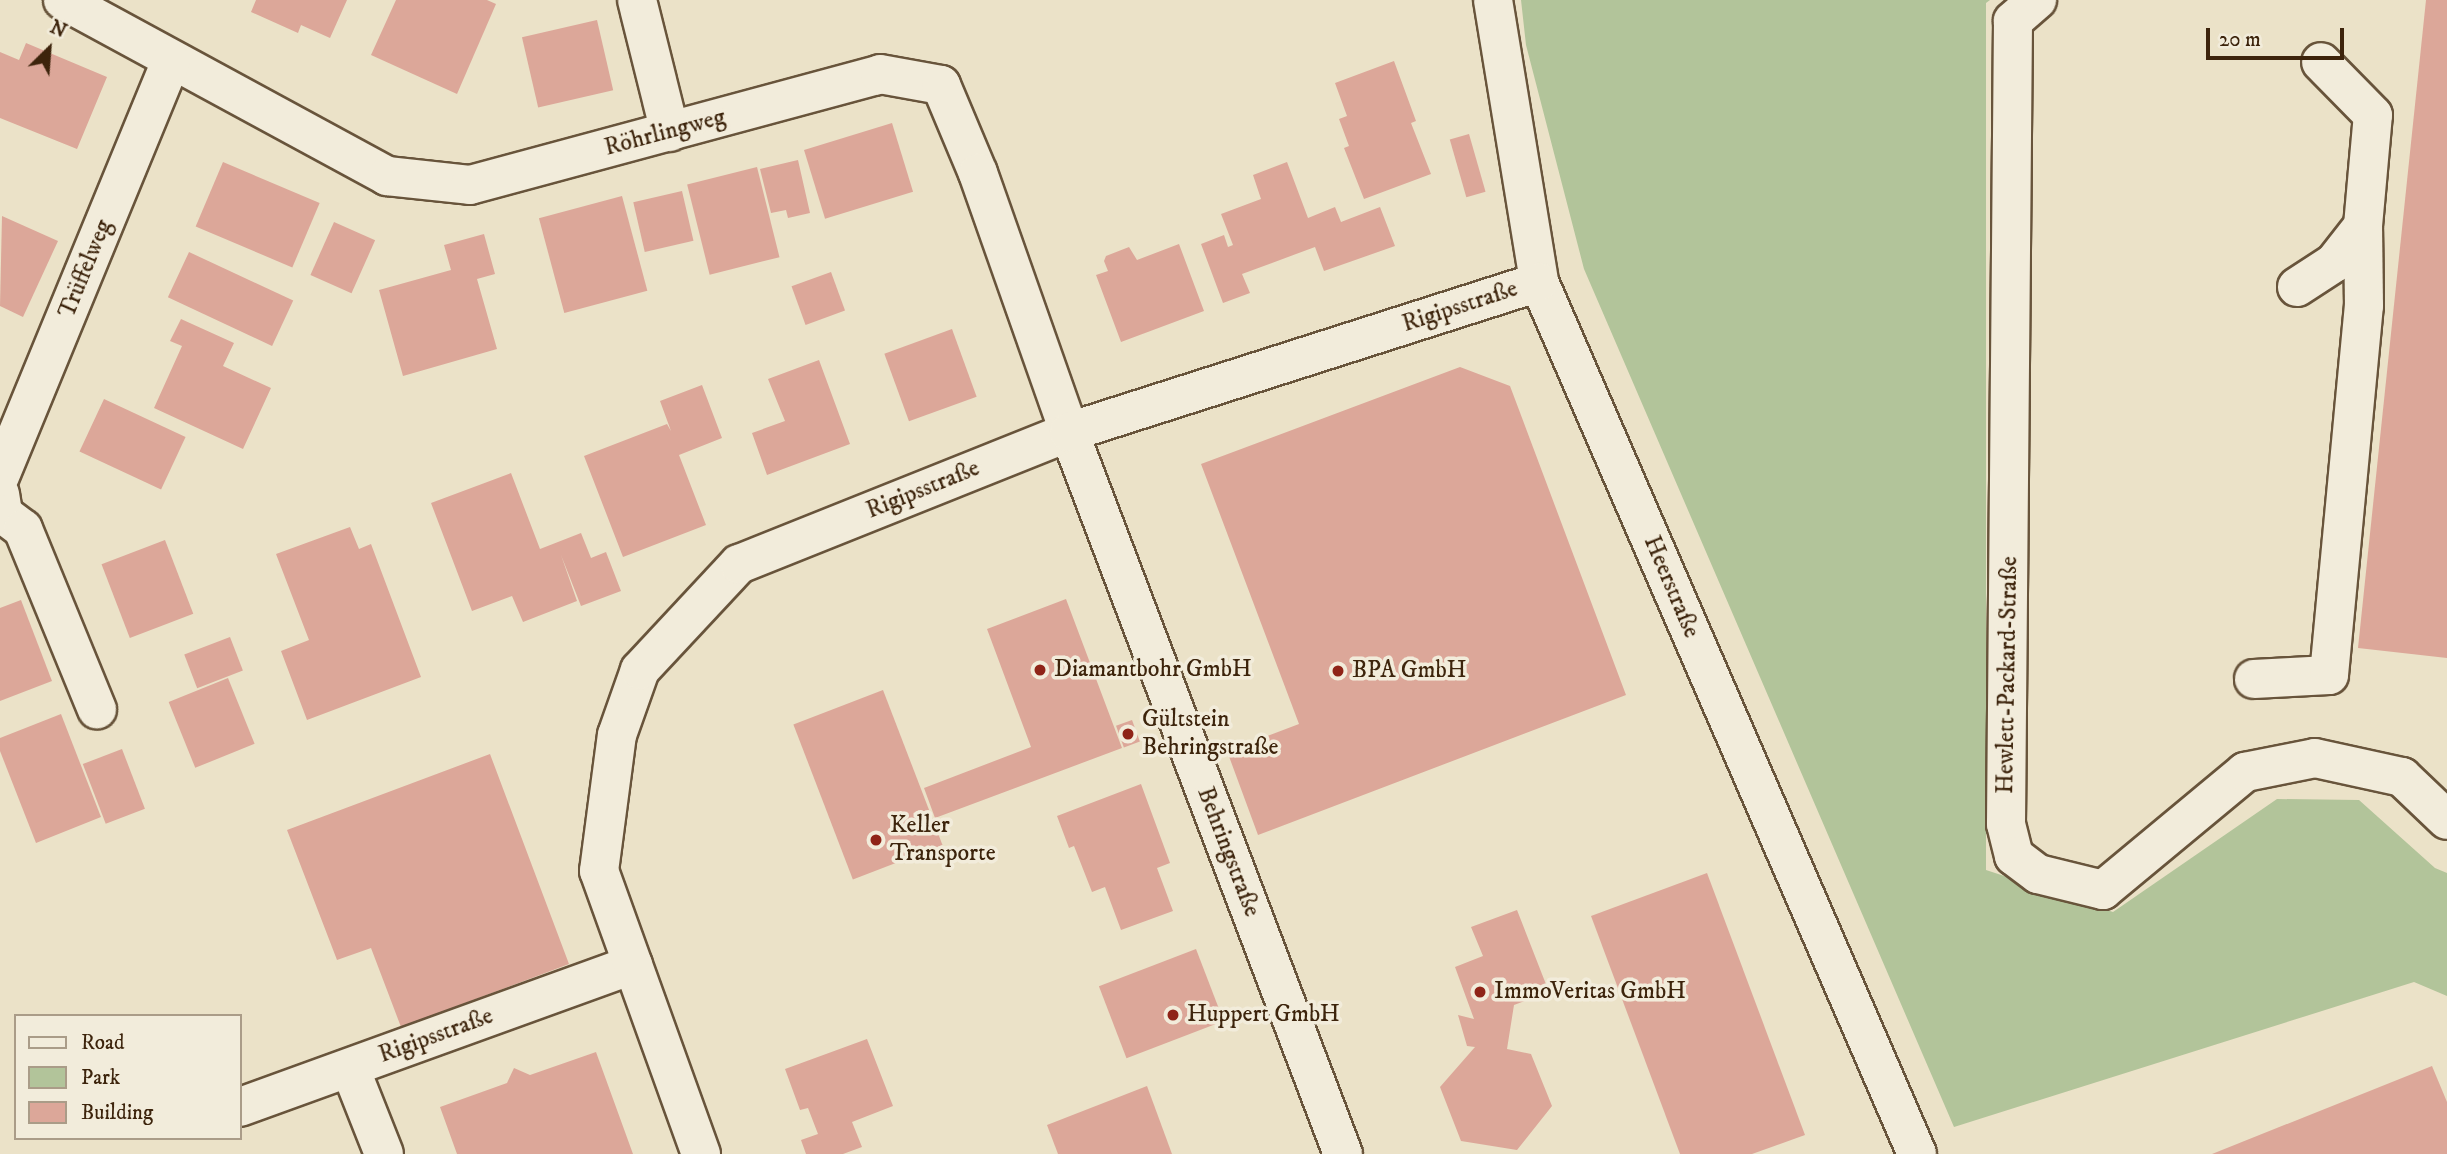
<!DOCTYPE html>
<meta charset="utf-8">
<style>
body{margin:0}
#map{position:relative;width:2447px;height:1154px;overflow:hidden;background:#ebe2c8;font-family:"IM FELL DW Pica",serif}
div>[style]{position:absolute}
.green>*{inset:0;background:#b2c49a}
.building>*{inset:0;background:#dca799;transform-origin:0 0}
.roads{filter:drop-shadow(2px 0 #68543b) drop-shadow(-2px 0 #68543b) drop-shadow(0 2px #68543b) drop-shadow(0 -2px #68543b)}
.minor>*{height:38px;margin:-19px;padding:0 19px;transform-origin:19px;border-radius:19px;background:#f2ecdb}
.dots>*{width:19px;height:19px;translate:-50% -50%;box-sizing:border-box;border:4px solid #f2ecdb;border-radius:50%}
span{translate:-50% -50%;white-space:nowrap;text-align:center;line-height:1.15;-webkit-text-stroke:7px #f2ecdb;paint-order:stroke}
.street-label{font-size:24px;color:#3d240c}
.poi-label{font-size:24px;color:#3d240c}
.left{translate:0 -50%;text-align:left}
.legend{position:absolute;left:14px;top:1014px;width:228px;height:126px;box-sizing:border-box;background:#f2ecdb;border:2px solid #aa9c88;margin:0;padding:9px 12px;list-style:none;font-size:21px;color:#3d240c}
.legend li{display:flex;align-items:center;gap:14px;height:35px}
.legend b{width:35px;border:2px solid #aa9c88}
.north{position:absolute;left:14px;top:14px;width:70px;height:70px;-webkit-text-stroke:5px #f2ecdb;paint-order:stroke;rotate:25deg;font-size:19px;font-weight:700;line-height:28px;text-align:center;color:#3d240c}
.north::after{content:'';display:block;margin:auto;width:24px;height:32px;background:#3d240c;clip-path:polygon(50% 0,100% 100%,50% 72%,0 100%)}
.scale{position:absolute;left:2206px;top:28px;width:138px;height:32px;box-sizing:border-box;border:4px solid #3d240c;border-top:0;padding-left:9px;font-size:21px;line-height:24px;white-space:nowrap;color:#3d240c;-webkit-text-stroke:5px #f2ecdb;paint-order:stroke}
</style>
<div id="map">
<div class="green">
<i style="clip-path:polygon(1521px 0,1990px 0,1986px 3px,1986px 870px,2113px 912px,2277px 799px,2359px 800px,2435px 868px,2447px 873px,2447px 996px,2414px 982px,1954px 1127px,1584px 269px,1526px 45px)"></i>
</div>
<div class="building">
<i style="clip-path:polygon(256px 0,347px 0,330px 38px,301px 25px,298px 33px,251px 12px)"></i>
<i style="clip-path:polygon(396px 0,487px 0,496px 4px,457px 94px,371px 55px)"></i>
<i style="clip-path:polygon(2426px 0,2447px 0,2447px 658px,2358px 648px)"></i>
<i style="left:597px;top:20px;width:72px;height:77px;rotate:77deg"></i>
<i style="clip-path:polygon(26px 43px,107px 77px,77px 149px,0 118px,0 52px,19px 60px)"></i>
<i style="clip-path:polygon(1394px 61px,1416px 121px,1411px 123px,1431px 174px,1364px 199px,1344px 148px,1349px 146px,1339px 119px,1347px 116px,1335px 83px)"></i>
<i style="left:892px;top:123px;width:72px;height:92px;rotate:73deg"></i>
<i style="left:1469px;top:134px;width:60px;height:20px;rotate:74deg"></i>
<i style="clip-path:polygon(798px 160px,810px 213px,788px 218px,786px 210px,771px 213px,760px 169px)"></i>
<i style="left:223px;top:162px;width:105px;height:70px;rotate:23deg"></i>
<i style="clip-path:polygon(1287px 162px,1308px 218px,1335px 207px,1341px 222px,1380px 207px,1395px 246px,1324px 271px,1315px 247px,1242px 274px,1250px 293px,1223px 303px,1201px 244px,1224px 235px,1228px 247px,1233px 245px,1221px 214px,1261px 199px,1253px 175px)"></i>
<i style="left:757px;top:167px;width:93px;height:72px;rotate:76deg"></i>
<i style="left:682px;top:191px;width:51px;height:50px;rotate:77deg"></i>
<i style="left:622px;top:196px;width:98px;height:86px;rotate:75deg"></i>
<i style="clip-path:polygon(2px 216px,58px 241px,23px 317px,0 306px)"></i>
<i style="left:334px;top:222px;width:45px;height:58px;rotate:24deg"></i>
<i style="clip-path:polygon(484px 234px,495px 274px,477px 279px,497px 349px,403px 376px,379px 290px,451px 270px,444px 245px)"></i>
<i style="clip-path:polygon(1179px 244px,1204px 311px,1121px 342px,1096px 275px,1108px 271px,1104px 261px,1106px 256px,1129px 247px,1137px 260px)"></i>
<i style="left:189px;top:252px;width:115px;height:50px;rotate:25deg"></i>
<i style="left:831px;top:272px;width:41px;height:42px;rotate:70deg"></i>
<i style="clip-path:polygon(181px 319px,234px 343px,223px 366px,271px 388px,243px 449px,154px 408px,182px 346px,170px 341px)"></i>
<i style="left:952px;top:329px;width:72px;height:72px;rotate:70deg"></i>
<i style="clip-path:polygon(819px 360px,850px 444px,767px 475px,752px 433px,785px 421px,768px 379px)"></i>
<i style="clip-path:polygon(1460px 367px,1510px 386px,1626px 695px,1258px 835px,1227px 751px,1299px 724px,1201px 464px)"></i>
<i style="clip-path:polygon(702px 385px,722px 438px,679px 455px,706px 525px,623px 557px,584px 456px,667px 424px,671px 431px,660px 401px)"></i>
<i style="left:104px;top:399px;width:90px;height:58px;rotate:25deg"></i>
<i style="clip-path:polygon(511px 473px,540px 549px,581px 533px,591px 558px,606px 552px,621px 591px,581px 606px,561px 555px,577px 601px,523px 622px,512px 596px,472px 611px,431px 503px)"></i>
<i style="clip-path:polygon(350px 527px,359px 549px,371px 544px,421px 677px,307px 720px,281px 651px,309px 640px,276px 554px)"></i>
<i style="left:165px;top:540px;width:79px;height:68px;rotate:69deg"></i>
<i style="clip-path:polygon(1066px 599px,1122px 748px,935px 818px,924px 788px,1031px 747px,987px 629px)"></i>
<i style="clip-path:polygon(21px 600px,52px 681px,0 701px,0 608px)"></i>
<i style="left:230px;top:637px;width:36px;height:49px;rotate:69deg"></i>
<i style="left:228px;top:678px;width:71px;height:64px;rotate:68deg"></i>
<i style="left:883px;top:690px;width:166px;height:96px;rotate:69deg"></i>
<i style="clip-path:polygon(61px 714px,101px 817px,36px 843px,0 751px,0 738px)"></i>
<i style="left:1132px;top:720px;width:23px;height:17px;rotate:70deg"></i>
<i style="left:122px;top:749px;width:64px;height:42px;rotate:69deg"></i>
<i style="clip-path:polygon(490px 754px,569px 964px,401px 1027px,371px 948px,337px 960px,287px 830px)"></i>
<i style="clip-path:polygon(1141px 784px,1170px 863px,1157px 868px,1173px 911px,1121px 930px,1105px 887px,1092px 892px,1074px 846px,1069px 848px,1057px 816px)"></i>
<i style="clip-path:polygon(1707px 873px,1805px 1135px,1752px 1154px,1680px 1154px,1591px 916px)"></i>
<i style="clip-path:polygon(1517px 910px,1549px 992px,1514px 1005px,1507px 1049px,1531px 1054px,1552px 1106px,1517px 1150px,1461px 1141px,1440px 1087px,1475px 1047px,1467px 1046px,1458px 1015px,1474px 1019px,1455px 967px,1483px 956px,1471px 927px)"></i>
<i style="left:1196px;top:949px;width:77px;height:104px;rotate:69deg"></i>
<i style="clip-path:polygon(867px 1039px,893px 1106px,852px 1122px,862px 1147px,843px 1154px,806px 1154px,801px 1140px,818px 1134px,808px 1108px,800px 1110px,785px 1069px)"></i>
<i style="clip-path:polygon(596px 1052px,633px 1154px,457px 1154px,440px 1107px,507px 1083px,514px 1068px,530px 1075px)"></i>
<i style="clip-path:polygon(2432px 1066px,2447px 1102px,2447px 1154px,2212px 1154px)"></i>
<i style="clip-path:polygon(1147px 1086px,1172px 1154px,1058px 1154px,1047px 1125px)"></i>
</div>
<div class="roads">
<div class="minor">
<i style="left:63px;top:0;width:369px;rotate:28.5deg"></i>
<i style="left:387px;top:176px;width:83px;rotate:6.2deg"></i>
<i style="left:470px;top:185px;width:425px;rotate:-15.1deg"></i>
<i style="left:880px;top:74px;width:62px;rotate:10.2deg"></i>
<i style="left:941px;top:85px;width:95px;rotate:67.2deg"></i>
<i style="left:978px;top:173px;width:275px;rotate:70.6deg"></i>
<i style="left:1069px;top:432px;width:772px;rotate:69.22deg"></i>
<i style="left:637px;top:0;width:136px;rotate:76deg"></i>
<i style="left:1493px;top:0;width:286px;rotate:80.7deg"></i>
<i style="left:1539px;top:282px;width:950px;rotate:66.56deg"></i>
<i style="left:2037px;top:0;width:32px;rotate:139deg"></i>
<i style="left:2013px;top:21px;width:803px;rotate:90.5deg"></i>
<i style="left:2006px;top:824px;width:33px;rotate:76deg"></i>
<i style="left:2014px;top:856px;width:30px;rotate:37deg"></i>
<i style="left:2038px;top:874px;width:67px;rotate:13.8deg"></i>
<i style="left:2103px;top:890px;width:185px;rotate:-39.7deg"></i>
<i style="left:2245px;top:772px;width:71px;rotate:-11.3deg"></i>
<i style="left:2315px;top:758px;width:89px;rotate:12.3deg"></i>
<i style="left:2402px;top:777px;width:62px;rotate:43.7deg"></i>
<i style="left:2297px;top:287px;width:44px;rotate:-33deg"></i>
<i style="left:2334px;top:263px;width:47px;rotate:-51.9deg"></i>
<i style="left:2363px;top:226px;width:111px;rotate:-84.9deg"></i>
<i style="left:2373px;top:115px;width:74px;rotate:-134.5deg"></i>
<i style="left:0;top:476px;width:448px;rotate:-67.6deg"></i>
<i style="left:0;top:494px;width:20px;rotate:81deg"></i>
<i style="left:3px;top:514px;width:25px;rotate:37deg"></i>
<i style="left:23px;top:529px;width:195px;rotate:67.7deg"></i>
<i style="left:2254px;top:679px;width:75px;rotate:-3.1deg"></i>
<i style="left:2329px;top:675px;width:371px;rotate:-84.6deg"></i>
<i style="left:2364px;top:306px;width:80px;rotate:-90.7deg"></i>
<i style="left:350px;top:1068px;width:92px;rotate:68.4deg"></i>
<i style="left:240px;top:1107px;width:418px;rotate:-19.9deg"></i>
<i style="left:701px;top:1154px;width:301px;rotate:-109.8deg"></i>
<i style="left:599px;top:871px;width:137px;rotate:-82.5deg"></i>
<i style="left:617px;top:735px;width:69px;rotate:-70.5deg"></i>
<i style="left:640px;top:670px;width:145px;rotate:-47deg"></i>
<i style="left:739px;top:564px;width:355px;rotate:-21.8deg"></i>
<i style="left:1069px;top:432px;width:493px;rotate:-17.7deg"></i>
</div>
</div>
<div class="dots">
<i style="left:1040px;top:670px;background:#8f2418"></i>
<i style="left:1338px;top:671px;background:#8f2418"></i>
<i style="left:1128px;top:734px;background:#8f2418"></i>
<i style="left:876px;top:840px;background:#8f2418"></i>
<i style="left:1480px;top:992px;background:#8f2418"></i>
<i style="left:1173px;top:1015px;background:#8f2418"></i>
</div>
<div class="street-label">
<span style="left:665px;top:133px;rotate:-15deg">Röhrlingweg</span>
<span style="left:86px;top:269px;rotate:-68deg">Trüffelweg</span>
<span style="left:1460px;top:307px;rotate:-18deg">Rigipsstraße</span>
<span style="left:923px;top:490px;rotate:-22deg">Rigipsstraße</span>
<span style="left:1671px;top:587px;rotate:67deg">Heerstraße</span>
<span style="left:2008px;top:675px;rotate:-89deg">Hewlett-Packard-Straße</span>
<span style="left:1228px;top:852px;rotate:69deg">Behringstraße</span>
<span style="left:436px;top:1036px;rotate:-20deg">Rigipsstraße</span>
</div>
<div class="poi-label">
<span class="left" style="left:1054px;top:670px">Diamantbohr GmbH</span>
<span class="left" style="left:1352px;top:671px">BPA GmbH</span>
<span class="left" style="left:1142px;top:734px">Gültstein<br>Behringstraße</span>
<span class="left" style="left:890px;top:840px">Keller<br>Transporte</span>
<span class="left" style="left:1494px;top:992px">ImmoVeritas GmbH</span>
<span class="left" style="left:1187px;top:1015px">Huppert GmbH</span>
</div>
<ul class="legend">
<li><b style="height:9px;background:#f2ecdb"></b>Road</li>
<li><b style="height:19px;background:#b2c49a"></b>Park</li>
<li><b style="height:19px;background:#dca799"></b>Building</li>
</ul>
<div class="north">N</div>
<div class="scale">20 m</div>
</div>
